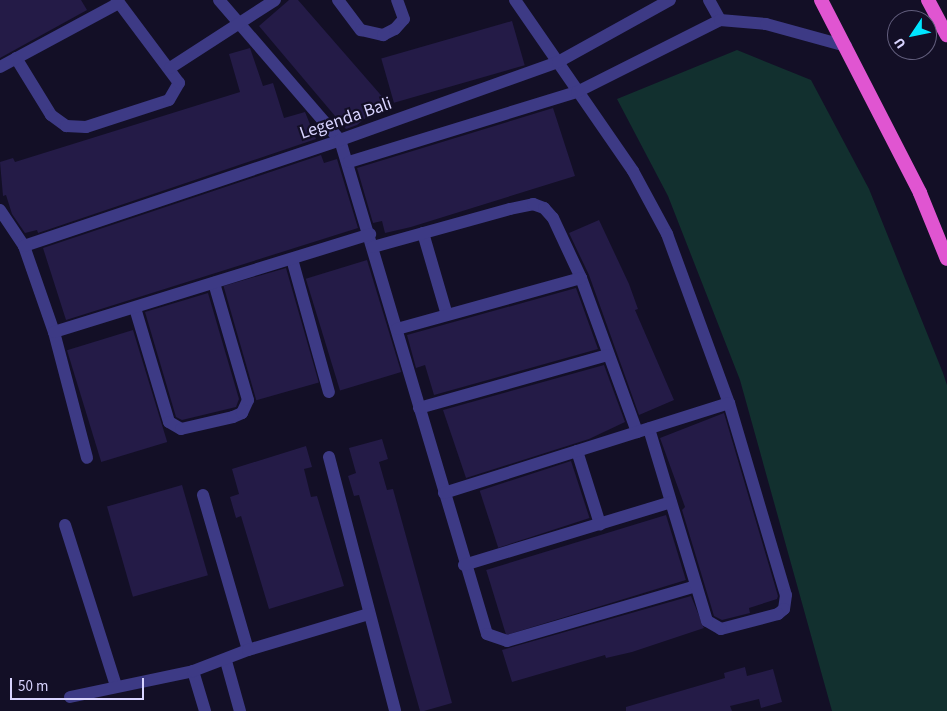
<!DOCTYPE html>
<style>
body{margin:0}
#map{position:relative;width:947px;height:711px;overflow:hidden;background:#130f26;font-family:"Source Sans 3",sans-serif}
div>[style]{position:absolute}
.green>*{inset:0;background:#12302f}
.building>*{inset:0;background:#241b47;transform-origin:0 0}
.minor>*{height:12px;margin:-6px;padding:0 6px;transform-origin:6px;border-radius:6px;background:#3d3a85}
.trunk>*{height:14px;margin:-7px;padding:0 7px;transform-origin:7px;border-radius:7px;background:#e055d1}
span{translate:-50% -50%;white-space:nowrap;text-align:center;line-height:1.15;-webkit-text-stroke:4.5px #130f26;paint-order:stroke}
.street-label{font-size:18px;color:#d9d4ff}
.north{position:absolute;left:887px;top:10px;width:50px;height:50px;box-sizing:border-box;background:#130f26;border:1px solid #625e7d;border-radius:50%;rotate:236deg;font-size:14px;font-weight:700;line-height:20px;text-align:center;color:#d9d4ff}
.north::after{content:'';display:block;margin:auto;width:18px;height:22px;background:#00e5ff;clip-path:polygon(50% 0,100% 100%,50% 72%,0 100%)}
.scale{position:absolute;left:10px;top:678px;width:134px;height:22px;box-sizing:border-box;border:2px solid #d9d4ff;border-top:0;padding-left:6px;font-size:15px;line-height:18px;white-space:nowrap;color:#d9d4ff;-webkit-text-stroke:4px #130f26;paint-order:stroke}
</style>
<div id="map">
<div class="green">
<i style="clip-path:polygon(737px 50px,811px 80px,869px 189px,943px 373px,947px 385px,947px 711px,832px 711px,740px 380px,668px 196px,617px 99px)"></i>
</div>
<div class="building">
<i style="clip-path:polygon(0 0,81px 0,87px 10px,0 58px)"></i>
<i style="clip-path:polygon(289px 0,298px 0,386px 101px,357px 125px,346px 129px,259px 26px)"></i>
<i style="left:512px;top:21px;width:46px;height:136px;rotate:74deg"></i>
<i style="clip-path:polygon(250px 48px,263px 86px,273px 83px,284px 118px,305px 112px,316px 139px,38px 233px,37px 230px,25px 233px,12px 214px,6px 195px,3px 196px,0 162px,13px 158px,15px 162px,240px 92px,229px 54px)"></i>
<i style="clip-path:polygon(553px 108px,575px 176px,411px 227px,385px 233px,382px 221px,373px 223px,357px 168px)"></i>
<i style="clip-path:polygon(321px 155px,324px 163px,337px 159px,358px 228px,66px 320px,43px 248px)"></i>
<i style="clip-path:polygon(599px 220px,629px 284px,638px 309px,635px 310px,674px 400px,639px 415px,589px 275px,569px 233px)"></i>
<i style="left:367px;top:260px;width:117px;height:64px;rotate:73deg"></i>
<i style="left:286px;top:268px;width:119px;height:65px;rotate:74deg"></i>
<i style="clip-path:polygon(576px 288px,598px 349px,434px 395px,425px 365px,416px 368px,407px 335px)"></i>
<i style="clip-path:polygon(208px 293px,239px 399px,236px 407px,182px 420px,176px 417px,145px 312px)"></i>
<i style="left:133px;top:330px;width:117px;height:69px;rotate:73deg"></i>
<i style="clip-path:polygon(604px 365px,625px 422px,589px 439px,466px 478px,443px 410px)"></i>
<i style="clip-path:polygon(724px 413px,778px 596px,777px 599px,749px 608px,750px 613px,722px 620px,714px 616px,682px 510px,685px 507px,660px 438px)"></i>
<i style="clip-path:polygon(382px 439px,388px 459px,379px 462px,387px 490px,393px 489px,452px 703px,424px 711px,420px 711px,359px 495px,354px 496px,348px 476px,356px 473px,349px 448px)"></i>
<i style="clip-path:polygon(306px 446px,312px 467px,304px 469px,311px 497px,317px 496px,344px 586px,269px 609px,241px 516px,236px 518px,230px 497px,239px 494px,232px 469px)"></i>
<i style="left:571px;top:461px;width:60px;height:96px;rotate:72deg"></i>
<i style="left:182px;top:485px;width:94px;height:78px;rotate:74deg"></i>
<i style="left:666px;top:515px;width:68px;height:188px;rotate:73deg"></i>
<i style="clip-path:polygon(691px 596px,704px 628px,632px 652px,606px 658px,605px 655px,512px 682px,502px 650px)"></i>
<i style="clip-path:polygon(745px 667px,747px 676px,773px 669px,782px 702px,761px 708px,759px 699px,730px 706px,732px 711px,626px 711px,626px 707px,725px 678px,724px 673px)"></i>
</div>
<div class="minor">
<i style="left:219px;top:0;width:185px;rotate:49.2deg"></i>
<i style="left:340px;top:140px;width:515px;rotate:73.43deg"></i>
<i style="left:487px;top:634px;width:21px;rotate:19deg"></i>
<i style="left:507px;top:641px;width:197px;rotate:-16.2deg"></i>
<i style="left:338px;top:0;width:38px;rotate:53deg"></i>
<i style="left:361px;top:30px;width:23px;rotate:13deg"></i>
<i style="left:383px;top:35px;width:13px;rotate:-27deg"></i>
<i style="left:395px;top:29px;width:13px;rotate:-48deg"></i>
<i style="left:404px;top:19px;width:20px;rotate:-110deg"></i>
<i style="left:515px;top:0;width:208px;rotate:55.4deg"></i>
<i style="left:633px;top:171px;width:72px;rotate:61.6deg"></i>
<i style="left:667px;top:234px;width:180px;rotate:69.9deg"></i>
<i style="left:729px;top:403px;width:200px;rotate:73.5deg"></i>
<i style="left:786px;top:595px;width:14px;rotate:98deg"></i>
<i style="left:784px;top:609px;width:8px;rotate:140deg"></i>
<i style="left:778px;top:614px;width:59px;rotate:165.3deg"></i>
<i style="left:721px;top:629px;width:16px;rotate:-150deg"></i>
<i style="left:707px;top:621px;width:201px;rotate:-106.8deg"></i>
<i style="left:709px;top:0;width:23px;rotate:61deg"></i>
<i style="left:16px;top:58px;width:67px;rotate:58.4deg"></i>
<i style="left:51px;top:115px;width:19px;rotate:36deg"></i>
<i style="left:66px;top:126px;width:20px;rotate:3deg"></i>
<i style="left:86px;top:127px;width:87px;rotate:-18deg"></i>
<i style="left:169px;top:100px;width:20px;rotate:-60deg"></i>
<i style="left:179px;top:83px;width:104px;rotate:-126.8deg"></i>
<i style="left:0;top:67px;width:135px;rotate:-28.3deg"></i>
<i style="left:170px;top:68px;width:125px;rotate:-32.9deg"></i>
<i style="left:349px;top:162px;width:239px;rotate:-17.1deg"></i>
<i style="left:577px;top:92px;width:160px;rotate:-26.7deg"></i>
<i style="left:720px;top:20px;width:46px;rotate:5deg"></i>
<i style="left:766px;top:24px;width:83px;rotate:15.4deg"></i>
<i style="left:0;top:210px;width:43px;rotate:56.3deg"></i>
<i style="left:24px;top:246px;width:91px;rotate:70.8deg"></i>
<i style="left:54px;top:332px;width:130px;rotate:75.3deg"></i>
<i style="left:423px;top:233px;width:85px;rotate:73.7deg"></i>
<i style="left:24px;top:246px;width:333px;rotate:-18.5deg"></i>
<i style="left:340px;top:140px;width:232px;rotate:-19.7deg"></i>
<i style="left:558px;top:62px;width:128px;rotate:-29deg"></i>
<i style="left:373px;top:247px;width:142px;rotate:-15.5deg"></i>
<i style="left:510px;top:209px;width:24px;rotate:-12deg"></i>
<i style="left:533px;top:204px;width:12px;rotate:20deg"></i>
<i style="left:544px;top:208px;width:13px;rotate:48deg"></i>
<i style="left:553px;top:218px;width:66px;rotate:65deg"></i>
<i style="left:581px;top:278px;width:164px;rotate:70deg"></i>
<i style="left:292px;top:259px;width:138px;rotate:74.5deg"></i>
<i style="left:135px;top:308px;width:119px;rotate:73.4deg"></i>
<i style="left:169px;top:422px;width:14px;rotate:30deg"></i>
<i style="left:181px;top:429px;width:53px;rotate:-13deg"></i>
<i style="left:233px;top:417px;width:10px;rotate:-24deg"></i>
<i style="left:242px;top:413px;width:14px;rotate:-65deg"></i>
<i style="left:248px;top:400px;width:122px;rotate:-106.2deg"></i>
<i style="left:397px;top:329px;width:191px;rotate:-15.5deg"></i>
<i style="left:54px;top:332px;width:331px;rotate:-17.2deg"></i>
<i style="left:419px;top:408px;width:196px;rotate:-15.7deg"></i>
<i style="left:577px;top:451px;width:77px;rotate:72.5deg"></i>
<i style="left:329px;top:457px;width:262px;rotate:75.4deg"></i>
<i style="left:444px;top:493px;width:299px;rotate:-17.5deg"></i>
<i style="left:203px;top:495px;width:161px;rotate:73.8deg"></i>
<i style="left:65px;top:525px;width:169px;rotate:72.4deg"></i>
<i style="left:464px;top:565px;width:216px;rotate:-16.9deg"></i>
<i style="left:226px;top:661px;width:52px;rotate:74.4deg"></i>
<i style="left:193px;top:671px;width:42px;rotate:73.3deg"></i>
<i style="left:70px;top:697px;width:126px;rotate:-11.9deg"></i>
<i style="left:193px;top:671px;width:59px;rotate:-20.9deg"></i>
<i style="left:248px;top:650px;width:126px;rotate:-16.6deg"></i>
</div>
<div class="trunk">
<i style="left:821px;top:0;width:217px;rotate:62.8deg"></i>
<i style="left:920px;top:193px;width:71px;rotate:67.8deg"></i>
<i style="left:928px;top:0;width:40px;rotate:62deg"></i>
</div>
<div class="street-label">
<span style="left:346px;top:119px;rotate:-19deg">Legenda Bali</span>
</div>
<div class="north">U</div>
<div class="scale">50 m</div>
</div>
